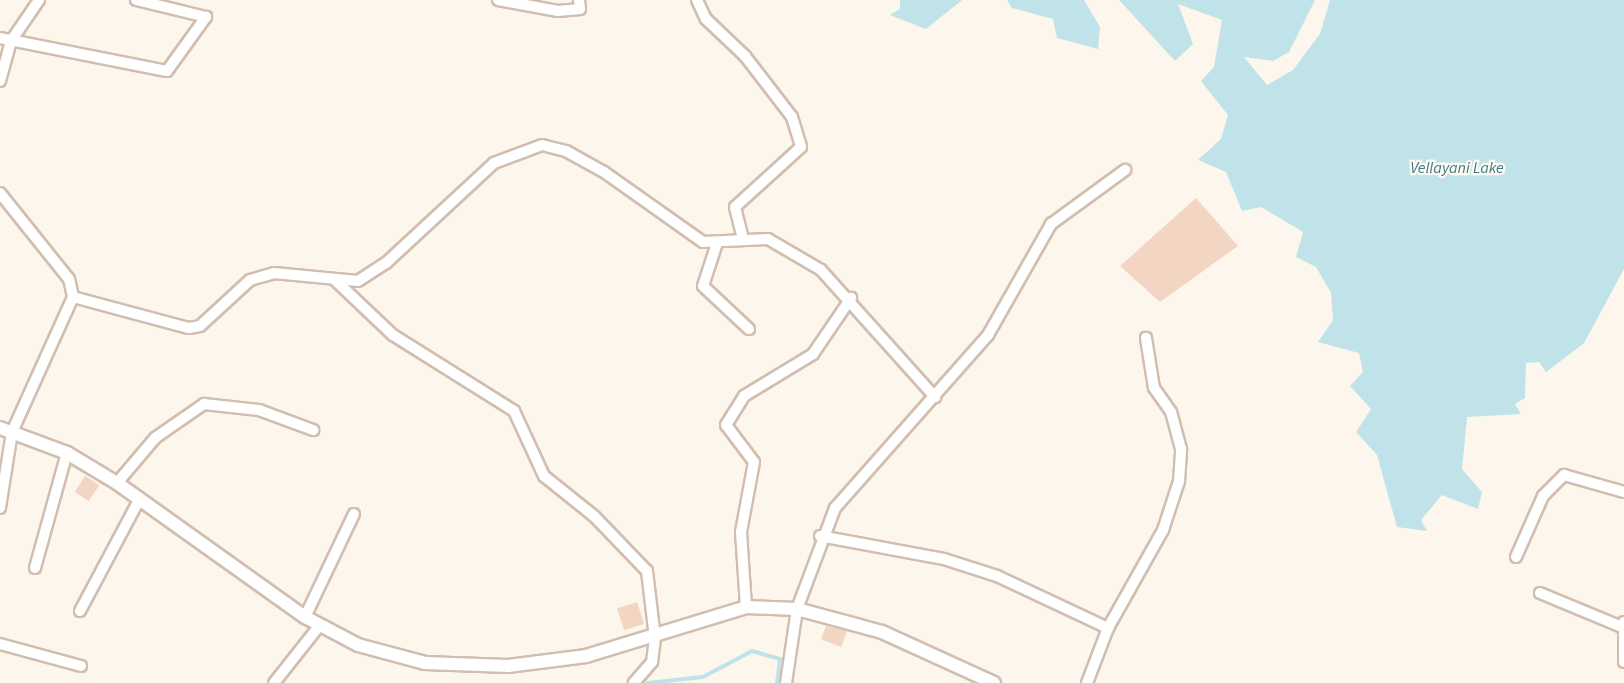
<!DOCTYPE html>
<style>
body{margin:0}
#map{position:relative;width:1624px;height:683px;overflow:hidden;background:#fdf6ec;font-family:"Source Sans 3",sans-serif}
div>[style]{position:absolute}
.water>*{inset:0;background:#bfe3e8}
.stream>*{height:4px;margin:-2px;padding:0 2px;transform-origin:2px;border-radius:2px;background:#bfe3e8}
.building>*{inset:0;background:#f3d5c3;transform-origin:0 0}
.roads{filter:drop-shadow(2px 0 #d1beb0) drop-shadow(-2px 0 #d1beb0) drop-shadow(0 2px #d1beb0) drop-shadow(0 -2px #d1beb0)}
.minor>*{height:10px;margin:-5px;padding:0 5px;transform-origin:5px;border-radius:5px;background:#fff}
.tertiary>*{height:12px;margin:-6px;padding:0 6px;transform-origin:6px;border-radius:6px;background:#fff}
span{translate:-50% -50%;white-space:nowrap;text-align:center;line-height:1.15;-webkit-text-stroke:4.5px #fffaf3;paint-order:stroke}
.water-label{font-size:16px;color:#437c86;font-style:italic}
</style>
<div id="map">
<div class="water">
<i style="clip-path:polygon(900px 0,962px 0,926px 29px,890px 15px,900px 9px)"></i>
<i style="clip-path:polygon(1007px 0,1084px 0,1100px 27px,1098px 49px,1057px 38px,1053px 19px,1012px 8px)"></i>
<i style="clip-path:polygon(1119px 0,1315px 0,1289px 52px,1273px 61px,1244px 57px,1267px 85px,1293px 70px,1320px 34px,1330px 0,1624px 0,1624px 269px,1584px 343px,1546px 372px,1539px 362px,1526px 363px,1525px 398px,1515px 404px,1521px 414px,1467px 417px,1462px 469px,1482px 492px,1478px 509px,1442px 495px,1421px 520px,1427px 531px,1397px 527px,1377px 455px,1356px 432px,1371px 409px,1350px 386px,1363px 372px,1359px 353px,1318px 342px,1333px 320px,1331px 293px,1316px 267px,1296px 257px,1303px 232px,1261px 207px,1242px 211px,1226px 172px,1198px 160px,1221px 139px,1228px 115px,1201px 81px,1214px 67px,1222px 20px,1178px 4px,1193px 44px,1175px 61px)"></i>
</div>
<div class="stream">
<i style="left:648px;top:683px;width:55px;rotate:-6.2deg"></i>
<i style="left:703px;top:677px;width:55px;rotate:-28deg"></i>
<i style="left:752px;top:651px;width:29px;rotate:16deg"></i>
<i style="left:780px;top:659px;width:24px;rotate:97deg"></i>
</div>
<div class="building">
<i style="clip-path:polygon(1196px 198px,1238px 246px,1160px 302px,1120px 266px)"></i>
<i style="left:85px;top:476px;width:17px;height:19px;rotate:33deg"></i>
<i style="left:637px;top:602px;width:23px;height:21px;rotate:72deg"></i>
<i style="clip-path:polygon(826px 626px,847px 631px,841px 647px,821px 639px)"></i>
</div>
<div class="roads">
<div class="minor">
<i style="left:498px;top:0;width:61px;rotate:10.4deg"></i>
<i style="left:558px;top:11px;width:22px;rotate:-5deg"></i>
<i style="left:580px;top:9px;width:9px;rotate:-96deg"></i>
<i style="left:697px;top:0;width:21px;rotate:65deg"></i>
<i style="left:706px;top:19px;width:54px;rotate:43.5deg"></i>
<i style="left:745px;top:56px;width:77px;rotate:52.4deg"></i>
<i style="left:792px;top:117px;width:31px;rotate:73deg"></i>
<i style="left:801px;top:147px;width:89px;rotate:137.7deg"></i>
<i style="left:735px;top:207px;width:30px;rotate:76deg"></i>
<i style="left:0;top:38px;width:170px;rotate:11.2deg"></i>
<i style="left:167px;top:71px;width:67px;rotate:-54.2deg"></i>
<i style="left:206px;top:17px;width:72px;rotate:-166.3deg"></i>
<i style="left:0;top:81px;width:41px;rotate:-74.6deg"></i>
<i style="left:11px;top:41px;width:50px;rotate:-55.7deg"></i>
<i style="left:0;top:193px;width:110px;rotate:51.3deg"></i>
<i style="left:69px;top:279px;width:18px;rotate:77deg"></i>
<i style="left:73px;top:297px;width:148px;rotate:114.3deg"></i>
<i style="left:12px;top:432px;width:77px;rotate:99deg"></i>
<i style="left:717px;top:243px;width:45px;rotate:108deg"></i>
<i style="left:703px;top:286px;width:63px;rotate:43.1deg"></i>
<i style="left:335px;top:280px;width:80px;rotate:43.5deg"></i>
<i style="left:393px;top:335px;width:143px;rotate:32.1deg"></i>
<i style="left:514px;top:411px;width:72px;rotate:65.2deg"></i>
<i style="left:544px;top:476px;width:64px;rotate:38.7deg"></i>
<i style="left:594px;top:516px;width:76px;rotate:46.1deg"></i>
<i style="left:647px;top:571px;width:67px;rotate:83.2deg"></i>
<i style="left:655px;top:638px;width:24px;rotate:97deg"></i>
<i style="left:652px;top:662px;width:28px;rotate:131deg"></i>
<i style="left:73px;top:297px;width:120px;rotate:15deg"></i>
<i style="left:189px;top:328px;width:11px;rotate:-10deg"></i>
<i style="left:200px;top:326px;width:68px;rotate:-42.6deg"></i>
<i style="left:250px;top:280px;width:25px;rotate:-16deg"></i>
<i style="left:274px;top:273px;width:84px;rotate:5.4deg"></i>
<i style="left:358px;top:281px;width:33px;rotate:-33deg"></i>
<i style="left:386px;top:263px;width:147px;rotate:-42.8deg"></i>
<i style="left:494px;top:163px;width:51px;rotate:-20.6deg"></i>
<i style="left:542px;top:145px;width:25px;rotate:14deg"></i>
<i style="left:566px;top:151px;width:43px;rotate:28.9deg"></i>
<i style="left:604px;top:172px;width:121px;rotate:35.3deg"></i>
<i style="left:703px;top:242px;width:65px;rotate:-2.6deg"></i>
<i style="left:768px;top:239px;width:61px;rotate:30.3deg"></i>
<i style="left:821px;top:270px;width:171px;rotate:48.1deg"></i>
<i style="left:117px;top:483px;width:59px;rotate:-49.8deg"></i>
<i style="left:155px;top:438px;width:60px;rotate:-34.8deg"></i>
<i style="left:204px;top:404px;width:55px;rotate:6.2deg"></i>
<i style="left:259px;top:410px;width:58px;rotate:20.3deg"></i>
<i style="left:820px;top:536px;width:126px;rotate:10.5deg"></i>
<i style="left:944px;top:559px;width:56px;rotate:17.8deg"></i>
<i style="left:997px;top:576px;width:123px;rotate:25.1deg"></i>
<i style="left:1516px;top:557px;width:67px;rotate:-66.1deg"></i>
<i style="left:1543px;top:496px;width:30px;rotate:-45deg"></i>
<i style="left:1564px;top:475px;width:62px;rotate:15.8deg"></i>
<i style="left:35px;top:568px;width:119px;rotate:-74.5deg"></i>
<i style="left:1540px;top:593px;width:89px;rotate:22.5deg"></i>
<i style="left:746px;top:607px;width:75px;rotate:-93.8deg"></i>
<i style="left:741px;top:532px;width:71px;rotate:-79.5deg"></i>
<i style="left:754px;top:462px;width:46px;rotate:-127.1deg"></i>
<i style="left:726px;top:425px;width:34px;rotate:-58deg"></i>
<i style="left:744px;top:396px;width:81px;rotate:-31.3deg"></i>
<i style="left:813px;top:354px;width:68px;rotate:-55.8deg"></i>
<i style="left:80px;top:611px;width:126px;rotate:-62deg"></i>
<i style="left:305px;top:617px;width:114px;rotate:-64.6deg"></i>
<i style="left:1624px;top:622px;width:40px;rotate:90deg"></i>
<i style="left:0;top:644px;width:84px;rotate:15.2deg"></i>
<i style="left:274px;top:683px;width:74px;rotate:-51.6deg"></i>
<i style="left:786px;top:683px;width:75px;rotate:-81.5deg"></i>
<i style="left:797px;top:609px;width:108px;rotate:-69.4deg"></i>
<i style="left:835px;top:508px;width:231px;rotate:-48.5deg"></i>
<i style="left:988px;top:335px;width:128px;rotate:-60.4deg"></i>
<i style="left:1051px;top:224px;width:92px;rotate:-36.1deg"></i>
<i style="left:1087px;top:683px;width:59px;rotate:-69.1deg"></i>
<i style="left:1108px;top:628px;width:112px;rotate:-60.7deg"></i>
<i style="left:1163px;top:530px;width:52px;rotate:-71.9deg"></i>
<i style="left:1179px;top:481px;width:32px;rotate:-86deg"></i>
<i style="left:1181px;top:449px;width:38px;rotate:-105deg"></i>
<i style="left:1171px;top:412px;width:29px;rotate:-125deg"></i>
<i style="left:1154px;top:388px;width:51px;rotate:-99.1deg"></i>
</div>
<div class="tertiary">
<i style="left:0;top:428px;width:72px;rotate:20.5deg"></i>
<i style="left:67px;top:453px;width:58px;rotate:31deg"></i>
<i style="left:117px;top:483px;width:231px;rotate:35.5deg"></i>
<i style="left:305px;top:617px;width:60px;rotate:27.8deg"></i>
<i style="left:358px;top:645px;width:69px;rotate:15deg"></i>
<i style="left:425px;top:663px;width:83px;rotate:2.1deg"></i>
<i style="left:508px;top:666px;width:79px;rotate:-7.3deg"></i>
<i style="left:586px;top:656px;width:167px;rotate:-17deg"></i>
<i style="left:746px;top:607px;width:51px;rotate:2.2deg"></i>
<i style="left:797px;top:609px;width:88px;rotate:15.1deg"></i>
<i style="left:882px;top:632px;width:123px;rotate:24.5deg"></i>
</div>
</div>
<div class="water-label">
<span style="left:1457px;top:168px">Vellayani Lake</span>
</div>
</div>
